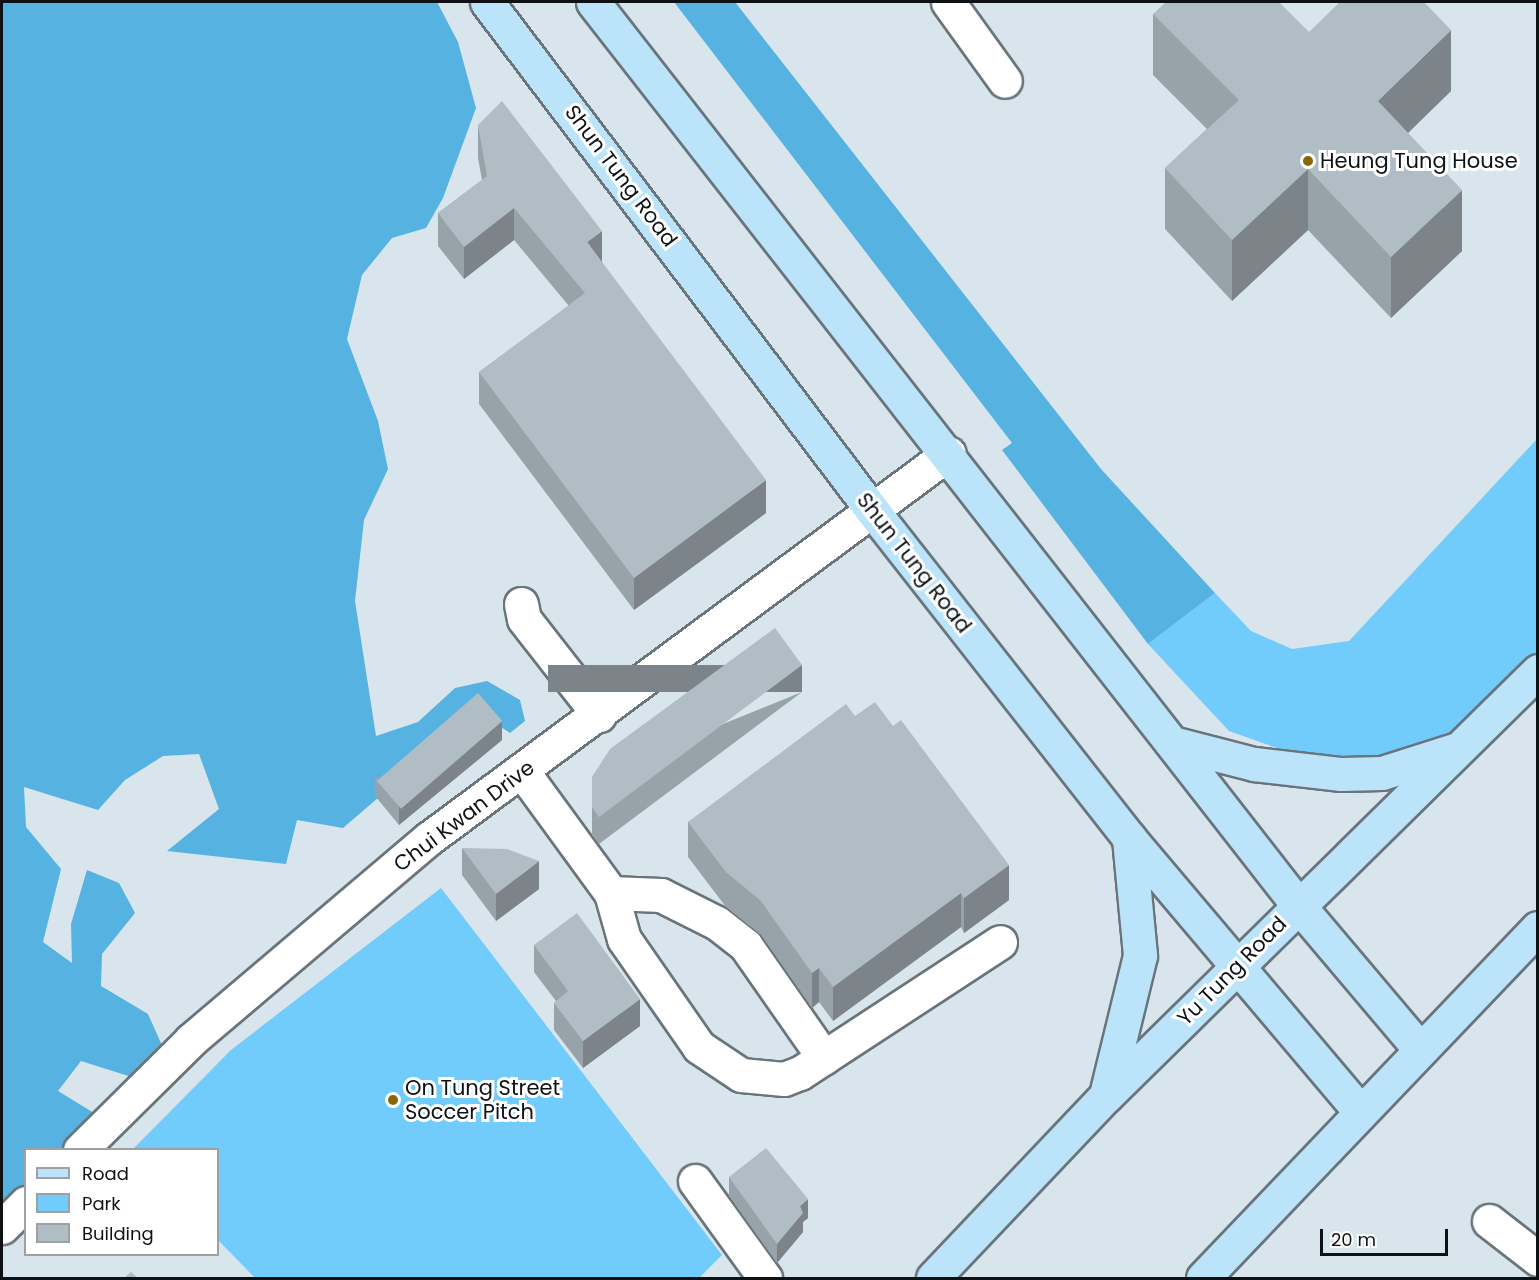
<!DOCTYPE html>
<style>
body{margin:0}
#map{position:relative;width:1539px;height:1280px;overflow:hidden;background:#d8e5ec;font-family:Poppins,sans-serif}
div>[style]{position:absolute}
.green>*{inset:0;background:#71ccfb}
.forest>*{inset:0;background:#56b2e0}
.roads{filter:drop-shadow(2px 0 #69747b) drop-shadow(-2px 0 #69747b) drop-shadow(0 2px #69747b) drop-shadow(0 -2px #69747b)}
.minor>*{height:33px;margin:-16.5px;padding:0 16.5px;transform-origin:16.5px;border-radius:16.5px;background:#fff}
.major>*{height:33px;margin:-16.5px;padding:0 16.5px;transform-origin:16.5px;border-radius:16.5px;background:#bbe4fa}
.wall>*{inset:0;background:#98a3a9}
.shaded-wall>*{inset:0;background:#7c8489;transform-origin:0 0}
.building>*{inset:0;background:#b1bdc4;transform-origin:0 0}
.dots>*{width:16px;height:16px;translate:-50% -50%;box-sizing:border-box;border:3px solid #fff;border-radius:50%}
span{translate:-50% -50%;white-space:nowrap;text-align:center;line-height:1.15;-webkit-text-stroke:6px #fff;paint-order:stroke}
.poi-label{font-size:21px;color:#0e1215}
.left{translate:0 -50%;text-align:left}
.street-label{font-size:21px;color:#0e1215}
.frame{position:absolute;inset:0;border:3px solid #0e1215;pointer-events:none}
.legend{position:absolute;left:24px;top:1148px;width:195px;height:108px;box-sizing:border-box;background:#fff;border:2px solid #9fa0a1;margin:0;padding:8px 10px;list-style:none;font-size:18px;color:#0e1215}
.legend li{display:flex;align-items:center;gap:12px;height:30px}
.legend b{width:30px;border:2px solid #9fa0a1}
.scale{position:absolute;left:1320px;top:1229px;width:128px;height:27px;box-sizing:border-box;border:3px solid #0e1215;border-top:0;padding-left:8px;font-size:18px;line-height:21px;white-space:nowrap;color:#0e1215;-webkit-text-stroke:4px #fff;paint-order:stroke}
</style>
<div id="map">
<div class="green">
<i style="clip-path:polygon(1537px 439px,1537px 653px,1463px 727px,1400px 759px,1337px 769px,1229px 731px,1148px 644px,1215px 593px,1251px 631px,1292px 649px,1349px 641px)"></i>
<i style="clip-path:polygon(441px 888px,722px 1255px,699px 1278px,255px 1278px,218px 1240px,218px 1150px,133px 1149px,231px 1050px)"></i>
</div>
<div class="forest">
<i style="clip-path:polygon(2px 2px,437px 2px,458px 42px,476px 108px,443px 198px,426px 228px,392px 238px,362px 275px,347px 339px,378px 421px,388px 469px,364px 520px,355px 601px,376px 736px,418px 722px,455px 688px,487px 681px,520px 700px,525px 721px,510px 733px,478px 712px,343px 828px,297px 820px,286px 864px,167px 851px,219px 809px,199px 754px,163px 756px,125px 780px,98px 810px,24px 787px,26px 827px,61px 869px,43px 942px,72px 963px,71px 924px,87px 870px,119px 883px,135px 913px,102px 954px,101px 986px,148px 1014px,169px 1061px,138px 1079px,81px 1061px,58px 1091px,94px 1113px,82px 1149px,26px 1150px,25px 1226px,2px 1247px)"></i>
<i style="clip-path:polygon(674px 2px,735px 2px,1101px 469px,1215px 593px,1148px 644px,1002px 450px,1012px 443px)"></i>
</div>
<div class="roads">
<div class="minor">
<i style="left:948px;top:2px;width:97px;rotate:54.2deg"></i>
<i style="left:521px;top:604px;width:15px;rotate:79deg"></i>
<i style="left:524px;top:619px;width:122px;rotate:52deg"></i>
<i style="left:522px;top:771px;width:151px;rotate:53.9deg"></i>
<i style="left:611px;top:893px;width:48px;rotate:74.2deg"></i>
<i style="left:624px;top:939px;width:131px;rotate:55.2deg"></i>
<i style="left:699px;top:1047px;width:50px;rotate:33.7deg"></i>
<i style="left:741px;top:1075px;width:43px;rotate:5.3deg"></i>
<i style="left:784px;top:1079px;width:17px;rotate:-21deg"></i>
<i style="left:800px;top:1073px;width:239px;rotate:-33.2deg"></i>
<i style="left:611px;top:893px;width:50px;rotate:2.3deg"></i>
<i style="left:661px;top:895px;width:63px;rotate:26.6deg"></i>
<i style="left:717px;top:923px;width:37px;rotate:38deg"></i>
<i style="left:746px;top:946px;width:136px;rotate:55.1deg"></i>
<i style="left:80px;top:1150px;width:156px;rotate:-44.7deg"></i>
<i style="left:191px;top:1040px;width:311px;rotate:-40.3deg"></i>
<i style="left:428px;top:839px;width:648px;rotate:-36.53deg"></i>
<i style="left:695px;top:1181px;width:120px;rotate:54.2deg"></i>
<i style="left:1489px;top:1221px;width:62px;rotate:37.8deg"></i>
<i style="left:2px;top:1227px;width:34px;rotate:-45deg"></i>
</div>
<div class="major">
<i style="left:487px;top:2px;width:637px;rotate:52.84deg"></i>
<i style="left:872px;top:510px;width:417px;rotate:51.9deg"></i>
<i style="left:1129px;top:838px;width:358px;rotate:49.8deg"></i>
<i style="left:593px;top:2px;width:1146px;rotate:52.02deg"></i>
<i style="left:1298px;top:905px;width:187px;rotate:49.8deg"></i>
<i style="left:1172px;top:743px;width:85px;rotate:14.4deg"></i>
<i style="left:1254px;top:764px;width:88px;rotate:6.6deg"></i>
<i style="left:1341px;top:774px;width:41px;rotate:-1.4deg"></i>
<i style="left:1382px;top:773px;width:76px;rotate:-17.7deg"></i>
<i style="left:1106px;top:1095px;width:144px;rotate:-76.3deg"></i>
<i style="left:1140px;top:955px;width:118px;rotate:-95.4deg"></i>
<i style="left:933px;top:1278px;width:251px;rotate:-46.5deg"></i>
<i style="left:1106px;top:1096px;width:606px;rotate:-44.53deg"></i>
<i style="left:1203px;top:1278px;width:484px;rotate:-46.3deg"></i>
</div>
</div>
<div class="wall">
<i style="clip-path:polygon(1153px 14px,1309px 32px,1451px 91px,1408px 133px,1462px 251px,1391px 318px,1308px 230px,1232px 301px,1165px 229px,1165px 168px,1207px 129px,1153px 75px)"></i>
<i style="clip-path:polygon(478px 125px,602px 262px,766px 513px,634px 610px,479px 404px,479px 372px,569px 306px,514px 240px,464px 279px,438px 246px,438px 213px,482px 180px,478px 158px)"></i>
<i style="clip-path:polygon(802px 692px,599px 844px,592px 835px,592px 777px)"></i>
<i style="clip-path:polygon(855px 716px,1009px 900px,964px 933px,961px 927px,833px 1021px,819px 1002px,812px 1008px,761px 935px,726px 907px,688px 857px,688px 822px)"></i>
<i style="clip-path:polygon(502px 740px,399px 825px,375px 796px,375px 778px)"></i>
<i style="clip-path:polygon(462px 848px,539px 889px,496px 921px,462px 875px)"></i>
<i style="clip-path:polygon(534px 945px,640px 1026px,583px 1068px,554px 1030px,554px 1003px,556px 1001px,534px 972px)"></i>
<i style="clip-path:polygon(729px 1177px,808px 1218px,803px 1222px,803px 1232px,777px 1263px,729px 1196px)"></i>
</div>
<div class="shaded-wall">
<i style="clip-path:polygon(1451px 30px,1451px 91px,1378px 162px,1378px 101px)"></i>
<i style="clip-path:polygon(1308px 169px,1308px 230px,1232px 301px,1232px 240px)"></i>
<i style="clip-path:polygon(1462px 190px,1462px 251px,1391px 318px,1391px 257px)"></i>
<i style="clip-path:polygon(514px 208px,514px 240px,464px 279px,464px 247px)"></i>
<i style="clip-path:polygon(602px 231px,602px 263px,587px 242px)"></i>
<i style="clip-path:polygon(766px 480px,766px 513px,634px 610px,634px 578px)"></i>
<i style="left:802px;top:665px;width:27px;height:254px;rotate:90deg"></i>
<i style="clip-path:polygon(502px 721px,502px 740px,399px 825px,399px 806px)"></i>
<i style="clip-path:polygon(539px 861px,539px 889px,496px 921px,496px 894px)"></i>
<i style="clip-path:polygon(1009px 865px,1009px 900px,964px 933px,964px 898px)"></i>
<i style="clip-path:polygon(961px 893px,961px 927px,833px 1021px,833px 987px)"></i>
<i style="clip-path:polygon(819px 968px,819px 1002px,812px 1008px,812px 973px)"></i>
<i style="clip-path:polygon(640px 999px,640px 1026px,583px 1068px,583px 1041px)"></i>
<i style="clip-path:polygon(808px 1199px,808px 1218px,803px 1222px,803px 1232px,777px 1263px,777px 1244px,800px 1206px)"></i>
</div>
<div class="building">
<i style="clip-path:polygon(1166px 2px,1279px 2px,1309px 32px,1340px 2px,1424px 2px,1451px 30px,1378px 101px,1462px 190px,1391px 257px,1308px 169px,1232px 240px,1165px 168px,1239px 100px,1153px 14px)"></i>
<i style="clip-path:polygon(502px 101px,602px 231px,587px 242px,766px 480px,634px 578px,479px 372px,585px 293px,514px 208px,464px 247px,438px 213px,487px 176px,478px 125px)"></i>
<i style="clip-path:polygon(775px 628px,802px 665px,599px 817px,592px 807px,592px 777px,610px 749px)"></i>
<i style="left:478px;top:693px;width:37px;height:134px;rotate:49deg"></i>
<i style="clip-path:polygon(875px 702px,893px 726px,901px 720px,1009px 865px,964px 898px,961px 893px,833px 987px,819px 968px,812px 973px,761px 901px,726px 872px,688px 822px,846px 704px,855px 716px)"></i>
<i style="clip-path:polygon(462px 848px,507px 849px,539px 861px,496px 894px)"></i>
<i style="clip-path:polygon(577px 913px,640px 999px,583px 1041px,554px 1003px,568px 991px,534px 945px)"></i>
<i style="clip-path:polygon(766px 1148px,808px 1199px,800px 1206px,803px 1213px,777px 1244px,729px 1177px)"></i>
<i style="clip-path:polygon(131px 1272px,138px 1278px,124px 1278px)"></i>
</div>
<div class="dots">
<i style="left:1308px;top:161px;background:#8b6606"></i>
<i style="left:393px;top:1100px;background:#8b6606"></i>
</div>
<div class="poi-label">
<span class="left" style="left:1320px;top:161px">Heung Tung House</span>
<span class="left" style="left:405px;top:1100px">On Tung Street<br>Soccer Pitch</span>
</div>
<div class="street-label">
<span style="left:621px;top:176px;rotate:53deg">Shun Tung Road</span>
<span style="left:914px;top:563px;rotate:52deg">Shun Tung Road</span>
<span style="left:464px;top:816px;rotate:-37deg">Chui Kwan Drive</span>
<span style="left:1232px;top:971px;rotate:-45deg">Yu Tung Road</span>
</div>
<div class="frame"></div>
<ul class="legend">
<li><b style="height:8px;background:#bbe4fa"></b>Road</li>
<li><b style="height:16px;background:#71ccfb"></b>Park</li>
<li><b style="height:16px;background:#b1bdc4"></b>Building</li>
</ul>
<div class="scale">20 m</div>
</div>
